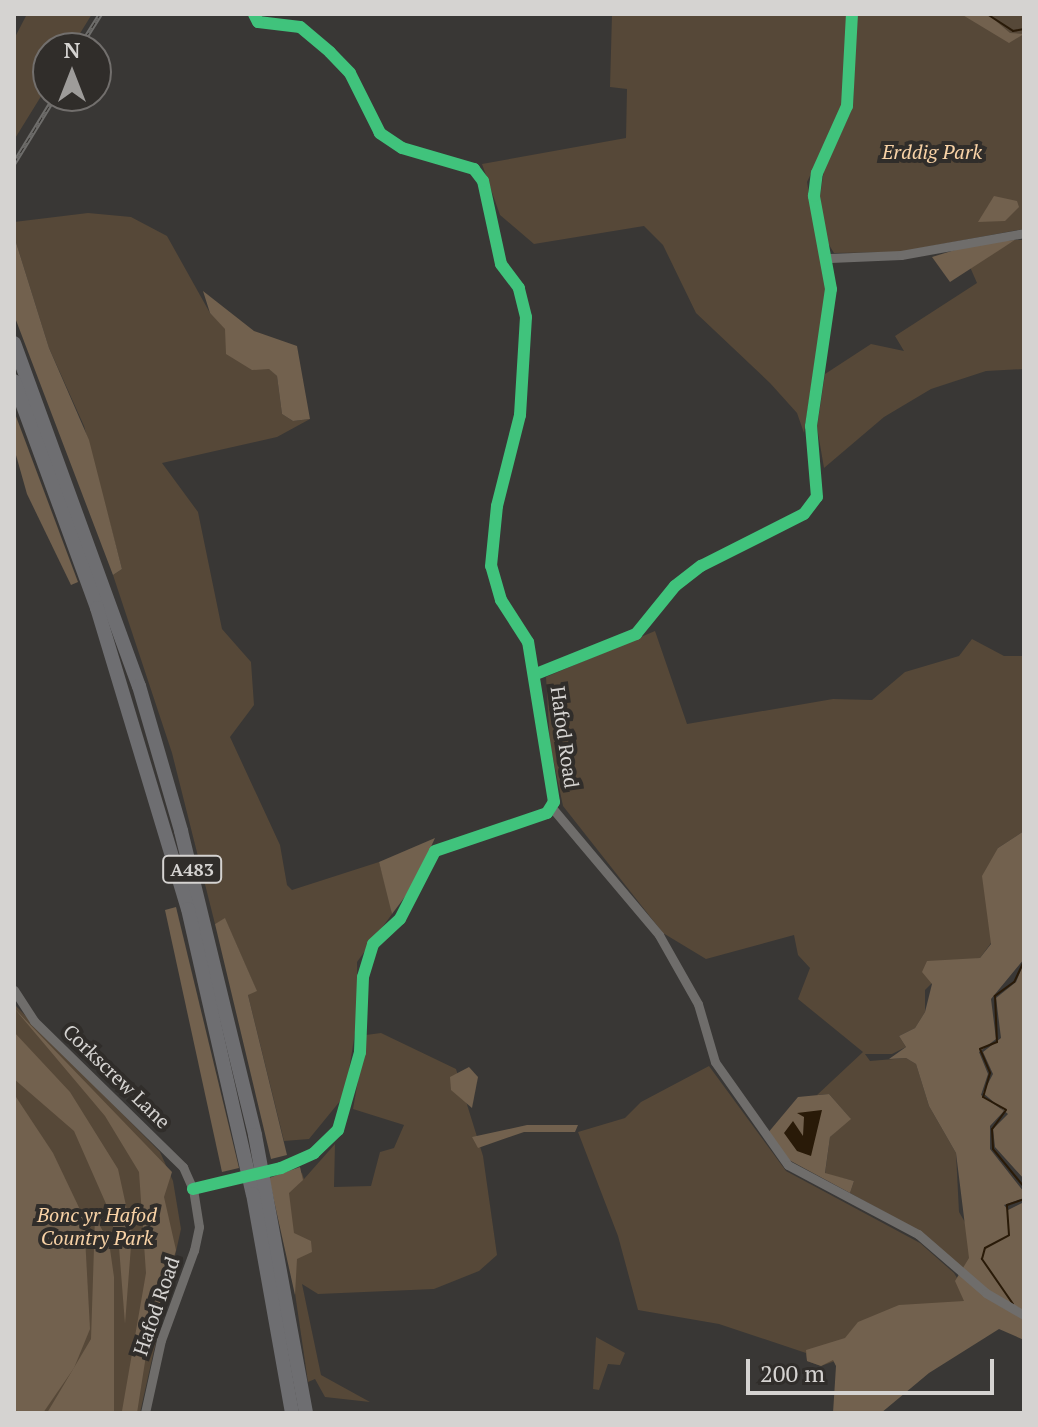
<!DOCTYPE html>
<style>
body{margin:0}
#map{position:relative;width:1038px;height:1427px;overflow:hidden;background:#393735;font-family:"PT Serif",serif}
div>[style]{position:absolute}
.green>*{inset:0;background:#564838}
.forest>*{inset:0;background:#72614e}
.water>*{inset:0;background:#291a08}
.stream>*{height:2px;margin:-1px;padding:0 1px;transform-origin:1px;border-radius:1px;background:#291a08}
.minor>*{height:9px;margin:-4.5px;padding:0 4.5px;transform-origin:4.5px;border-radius:4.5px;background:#6f6d6b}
.trunk>*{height:14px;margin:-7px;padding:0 7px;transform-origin:7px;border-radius:7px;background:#6e6e71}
.rail>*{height:5px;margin-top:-2.5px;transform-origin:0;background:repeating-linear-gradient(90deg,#302d2a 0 6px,#6e6d6b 0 12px);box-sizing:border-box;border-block:2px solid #6e6d6b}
.cycleway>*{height:12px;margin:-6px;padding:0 6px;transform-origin:6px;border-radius:6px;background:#40c37c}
span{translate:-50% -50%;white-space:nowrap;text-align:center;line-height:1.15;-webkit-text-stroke:8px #302d2a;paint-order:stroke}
.shield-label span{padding:2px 6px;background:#302d2a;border:2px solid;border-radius:6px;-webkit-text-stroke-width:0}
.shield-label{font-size:18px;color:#d5d3d1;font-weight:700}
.park-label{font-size:20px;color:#f8d2a6;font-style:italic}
.street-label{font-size:20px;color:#d5d3d1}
.frame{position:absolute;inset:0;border:16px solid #d5d3d1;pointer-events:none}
.north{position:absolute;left:32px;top:32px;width:80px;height:80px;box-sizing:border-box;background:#302d2a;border:2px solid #726f6d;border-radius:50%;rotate:0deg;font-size:22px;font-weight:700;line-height:32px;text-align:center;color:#d5d3d1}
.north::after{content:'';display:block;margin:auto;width:28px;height:36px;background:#9e9c9a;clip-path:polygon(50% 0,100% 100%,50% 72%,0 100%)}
.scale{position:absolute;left:746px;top:1359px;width:248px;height:36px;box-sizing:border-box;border:4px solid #d5d3d1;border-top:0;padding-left:10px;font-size:24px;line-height:28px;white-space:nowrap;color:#d5d3d1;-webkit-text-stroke:6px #302d2a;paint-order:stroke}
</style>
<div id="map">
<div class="green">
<i style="clip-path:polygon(27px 14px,92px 14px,71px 48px,48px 48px,48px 85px,14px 140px,14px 39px)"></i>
<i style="clip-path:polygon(612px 14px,848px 14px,843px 106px,807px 182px,826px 289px,804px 433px,797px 413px,770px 383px,696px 313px,663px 245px,644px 226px,534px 244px,500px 215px,482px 164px,626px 138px,627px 89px,610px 87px)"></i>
<i style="clip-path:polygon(856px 14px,1024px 14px,1024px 229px,899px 252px,834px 253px,823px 235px,820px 196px,824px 170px,853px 107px)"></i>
<i style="clip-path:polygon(88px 213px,131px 217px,167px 236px,210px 313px,277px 376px,282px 414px,293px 421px,310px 419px,277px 437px,162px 463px,198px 512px,222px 629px,251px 662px,254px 705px,230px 737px,280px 845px,287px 885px,292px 890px,379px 862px,390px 901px,392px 914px,357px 962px,358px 1014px,345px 1095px,309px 1139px,284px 1141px,248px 995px,254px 985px,225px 919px,215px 924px,172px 753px,113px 575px,122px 569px,84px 426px,49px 348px,14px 236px,14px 222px)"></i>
<i style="clip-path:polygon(1015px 240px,1024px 240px,1024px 369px,986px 371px,931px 389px,884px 417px,824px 468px,817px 427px,825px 374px,871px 344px,904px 351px,895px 336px,977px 283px,970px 267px)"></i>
<i style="clip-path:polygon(655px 631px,687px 724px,833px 699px,872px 700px,905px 672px,959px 656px,972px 639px,1004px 656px,1024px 656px,1024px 831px,998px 848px,991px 943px,980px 958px,950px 965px,925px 990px,925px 1012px,915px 1028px,899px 1036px,906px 1047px,892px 1054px,865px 1054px,870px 1061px,906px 1058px,916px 1064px,929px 1106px,956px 1153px,959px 1212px,969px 1229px,976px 1279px,919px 1231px,850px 1193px,854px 1181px,825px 1174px,830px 1137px,850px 1118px,829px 1094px,817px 1095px,863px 1052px,798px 999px,810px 968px,798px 955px,794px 935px,706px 959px,663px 933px,563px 806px,550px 744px,546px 677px)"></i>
<i style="clip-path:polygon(14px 1004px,160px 1152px,173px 1181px,181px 1229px,140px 1413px,14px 1413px)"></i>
<i style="clip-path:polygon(381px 1033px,456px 1069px,483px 1156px,497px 1255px,479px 1271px,434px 1289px,318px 1294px,302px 1284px,321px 1375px,370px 1402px,325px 1397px,315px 1379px,308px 1382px,279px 1184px,302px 1173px,304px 1179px,335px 1144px,334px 1187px,371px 1186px,380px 1152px,394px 1148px,404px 1125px,353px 1109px,366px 1035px)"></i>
<i style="clip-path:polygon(709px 1066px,786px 1171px,920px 1243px,954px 1273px,977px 1311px,821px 1366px,807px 1361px,806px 1353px,719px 1324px,638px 1310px,618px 1236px,578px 1132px,625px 1118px,641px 1102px)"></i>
<i style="clip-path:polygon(596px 1337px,625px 1353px,620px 1365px,608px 1364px,599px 1390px,593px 1389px)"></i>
</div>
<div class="forest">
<i style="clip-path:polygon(961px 14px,990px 16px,1010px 33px,1024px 34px,1009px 43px)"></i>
<i style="clip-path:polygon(994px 196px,1017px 201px,1019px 207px,1005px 221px,978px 222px)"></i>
<i style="clip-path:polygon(14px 236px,49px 348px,89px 440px,122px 569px,113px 575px,14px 315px)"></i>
<i style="clip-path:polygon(1015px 240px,950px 282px,932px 257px,981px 242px)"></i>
<i style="clip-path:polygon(203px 291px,254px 331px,297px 346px,310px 419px,293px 421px,282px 414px,277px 376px,269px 369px,252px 370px,226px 354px,225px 329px,210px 313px)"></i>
<i style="clip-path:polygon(14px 411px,78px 582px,71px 585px,27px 494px,14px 448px)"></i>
<i style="clip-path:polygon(1024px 831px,1024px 959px,991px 999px,996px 1039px,979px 1052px,988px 1074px,981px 1095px,1004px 1111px,990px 1126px,990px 1149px,1024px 1192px,1024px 1198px,1004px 1205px,1008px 1210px,1024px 1202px,1024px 1340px,999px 1329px,929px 1373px,881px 1413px,833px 1413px,836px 1366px,833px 1360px,821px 1366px,807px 1361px,806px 1350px,845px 1338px,858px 1322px,899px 1305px,964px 1301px,955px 1281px,969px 1258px,956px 1153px,929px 1106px,916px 1064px,906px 1058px,889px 1059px,906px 1047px,899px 1036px,915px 1028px,925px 1012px,932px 984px,922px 972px,927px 961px,980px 958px,991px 944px,982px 876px,998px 848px)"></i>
<i style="clip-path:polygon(435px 838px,413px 886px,392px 914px,379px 862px)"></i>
<i style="clip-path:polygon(176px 907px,239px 1168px,222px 1172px,165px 910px)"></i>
<i style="clip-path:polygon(225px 918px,257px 991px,248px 995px,287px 1155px,271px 1159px,215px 924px)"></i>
<i style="clip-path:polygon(1024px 963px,1024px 1179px,995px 1147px,993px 1129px,1008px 1114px,983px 1093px,993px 1074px,983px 1052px,1001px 1038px,996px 998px,1016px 982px)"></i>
<i style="clip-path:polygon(14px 1008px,172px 1172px,164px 1197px,176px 1250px,147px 1349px,137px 1413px,122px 1411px,146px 1273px,139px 1172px,105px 1116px)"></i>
<i style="clip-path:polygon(14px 1032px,70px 1092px,118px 1169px,132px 1233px,125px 1324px,119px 1247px,107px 1206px,74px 1131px,14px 1079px)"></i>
<i style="clip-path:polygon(469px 1067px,478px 1077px,472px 1108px,451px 1090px,450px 1077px)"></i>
<i style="clip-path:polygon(14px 1094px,53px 1153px,84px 1218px,90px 1329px,74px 1368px,43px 1413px,14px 1413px)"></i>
<i style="clip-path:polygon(829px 1094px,851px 1119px,830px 1137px,825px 1173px,854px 1181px,850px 1193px,789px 1160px,767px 1134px,798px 1097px)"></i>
<i style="clip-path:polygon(527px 1125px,578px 1125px,575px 1132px,524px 1132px,478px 1148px,472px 1137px)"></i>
<i style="clip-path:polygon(300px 1167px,303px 1180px,289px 1193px,294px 1233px,311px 1241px,312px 1252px,297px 1259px,295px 1295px,269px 1178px)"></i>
<i style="clip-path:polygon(95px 1217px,109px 1242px,114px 1277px,114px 1413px,47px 1413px,91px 1339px)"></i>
</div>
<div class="water">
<i style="clip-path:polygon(822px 1110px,811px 1156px,797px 1151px,784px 1133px,793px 1121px,803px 1136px,804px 1117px,797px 1113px)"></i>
</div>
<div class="stream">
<i style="left:987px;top:14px;width:31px;rotate:33deg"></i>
<i style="left:1013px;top:31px;width:11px;rotate:-10deg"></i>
<i style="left:1024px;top:961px;width:23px;rotate:115deg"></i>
<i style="left:1014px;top:982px;width:24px;rotate:144deg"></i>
<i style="left:995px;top:996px;width:46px;rotate:87.5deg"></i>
<i style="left:997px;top:1042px;width:18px;rotate:158deg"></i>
<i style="left:980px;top:1049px;width:26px;rotate:67deg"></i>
<i style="left:990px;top:1073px;width:25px;rotate:106deg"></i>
<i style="left:983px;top:1097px;width:26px;rotate:29deg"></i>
<i style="left:1006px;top:1110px;width:24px;rotate:126deg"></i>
<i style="left:992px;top:1129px;width:20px;rotate:87deg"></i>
<i style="left:993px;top:1149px;width:49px;rotate:50.8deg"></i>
<i style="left:1013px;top:1304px;width:55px;rotate:-124.6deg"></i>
<i style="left:982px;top:1259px;width:11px;rotate:-75deg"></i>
<i style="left:985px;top:1248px;width:27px;rotate:-28deg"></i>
<i style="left:1009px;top:1235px;width:30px;rotate:-94deg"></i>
<i style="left:1007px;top:1205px;width:18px;rotate:-19deg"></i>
</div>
<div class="minor">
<i style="left:830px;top:258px;width:71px;rotate:-2.4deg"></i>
<i style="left:901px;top:255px;width:125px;rotate:-10.1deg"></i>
<i style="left:536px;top:674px;width:108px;rotate:-21.8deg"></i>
<i style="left:636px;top:634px;width:62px;rotate:-50.9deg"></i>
<i style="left:675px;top:586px;width:33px;rotate:-38deg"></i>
<i style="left:701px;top:566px;width:115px;rotate:-26.8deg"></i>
<i style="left:804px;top:514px;width:21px;rotate:-53deg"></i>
<i style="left:817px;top:497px;width:71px;rotate:-94.8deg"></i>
<i style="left:811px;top:426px;width:138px;rotate:-81.7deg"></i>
<i style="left:831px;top:289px;width:95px;rotate:-100.4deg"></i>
<i style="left:814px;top:196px;width:23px;rotate:-83deg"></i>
<i style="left:817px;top:173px;width:73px;rotate:-65.9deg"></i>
<i style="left:847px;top:106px;width:92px;rotate:-86.9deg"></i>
<i style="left:553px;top:809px;width:165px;rotate:49.9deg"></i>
<i style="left:659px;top:935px;width:79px;rotate:60.5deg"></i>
<i style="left:698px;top:1004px;width:60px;rotate:73.7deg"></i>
<i style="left:715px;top:1062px;width:126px;rotate:54.7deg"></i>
<i style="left:788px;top:1165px;width:147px;rotate:28deg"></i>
<i style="left:918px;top:1234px;width:90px;rotate:40.9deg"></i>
<i style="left:986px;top:1293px;width:44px;rotate:30.1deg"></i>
<i style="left:14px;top:990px;width:37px;rotate:57deg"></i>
<i style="left:34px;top:1021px;width:209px;rotate:44.4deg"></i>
<i style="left:183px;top:1167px;width:24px;rotate:66deg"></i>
<i style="left:193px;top:1189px;width:38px;rotate:81deg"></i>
<i style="left:199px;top:1227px;width:24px;rotate:102deg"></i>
<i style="left:194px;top:1250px;width:96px;rotate:110.1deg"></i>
<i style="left:161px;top:1340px;width:75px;rotate:102.4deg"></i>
<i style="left:193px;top:1189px;width:90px;rotate:-13.4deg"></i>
<i style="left:281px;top:1168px;width:36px;rotate:-24deg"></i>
<i style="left:314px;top:1153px;width:33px;rotate:-44deg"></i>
<i style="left:338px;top:1130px;width:81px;rotate:-74.2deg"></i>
<i style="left:360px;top:1052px;width:75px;rotate:-87.7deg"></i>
<i style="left:363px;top:977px;width:34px;rotate:-73deg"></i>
<i style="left:373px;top:944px;width:37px;rotate:-43deg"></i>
<i style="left:400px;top:919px;width:76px;rotate:-62.8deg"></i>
<i style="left:435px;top:851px;width:118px;rotate:-18.7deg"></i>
<i style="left:547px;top:813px;width:13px;rotate:-58deg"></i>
<i style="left:554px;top:802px;width:162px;rotate:-99.2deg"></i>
<i style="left:528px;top:642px;width:50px;rotate:-122.7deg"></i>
<i style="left:501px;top:600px;width:35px;rotate:-106deg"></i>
<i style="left:491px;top:566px;width:60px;rotate:-84.3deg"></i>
<i style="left:497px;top:506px;width:94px;rotate:-75.8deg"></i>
<i style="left:520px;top:415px;width:98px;rotate:-86.5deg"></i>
<i style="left:526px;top:317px;width:30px;rotate:-104deg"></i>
<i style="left:519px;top:288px;width:30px;rotate:-127deg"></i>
<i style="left:501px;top:264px;width:85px;rotate:-102.2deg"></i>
<i style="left:483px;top:181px;width:15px;rotate:-127deg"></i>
<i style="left:474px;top:169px;width:75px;rotate:-163.7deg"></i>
<i style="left:402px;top:148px;width:27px;rotate:-146deg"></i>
<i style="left:380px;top:133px;width:67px;rotate:-116.6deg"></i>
<i style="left:350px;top:73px;width:29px;rotate:-134deg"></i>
<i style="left:330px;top:52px;width:39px;rotate:-140deg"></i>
<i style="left:300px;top:27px;width:42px;rotate:-173.2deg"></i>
<i style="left:258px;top:22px;width:9px;rotate:-117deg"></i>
</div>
<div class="trunk">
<i style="left:14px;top:343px;width:365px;rotate:70deg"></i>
<i style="left:139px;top:686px;width:151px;rotate:73.8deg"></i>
<i style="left:181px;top:831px;width:313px;rotate:76.3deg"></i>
<i style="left:255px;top:1135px;width:283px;rotate:79.6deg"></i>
<i style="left:14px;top:381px;width:242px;rotate:69.9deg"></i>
<i style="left:97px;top:608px;width:314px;rotate:73.2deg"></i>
<i style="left:188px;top:909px;width:292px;rotate:77.2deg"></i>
<i style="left:253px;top:1194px;width:222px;rotate:79.9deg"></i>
</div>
<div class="rail">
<i style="left:79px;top:48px;width:40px;rotate:-58deg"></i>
<i style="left:14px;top:163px;width:79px;rotate:-58.5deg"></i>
</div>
<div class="cycleway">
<i style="left:536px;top:674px;width:108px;rotate:-21.8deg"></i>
<i style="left:636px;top:634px;width:62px;rotate:-50.9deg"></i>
<i style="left:675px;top:586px;width:33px;rotate:-38deg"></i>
<i style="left:701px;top:566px;width:115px;rotate:-26.8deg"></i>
<i style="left:804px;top:514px;width:21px;rotate:-53deg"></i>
<i style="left:817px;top:497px;width:71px;rotate:-94.8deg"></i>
<i style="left:811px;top:426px;width:138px;rotate:-81.7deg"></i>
<i style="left:831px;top:289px;width:95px;rotate:-100.4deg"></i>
<i style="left:814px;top:196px;width:23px;rotate:-83deg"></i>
<i style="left:817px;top:173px;width:73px;rotate:-65.9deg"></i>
<i style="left:847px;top:106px;width:92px;rotate:-86.9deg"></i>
<i style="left:193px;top:1189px;width:90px;rotate:-13.4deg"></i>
<i style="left:281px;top:1168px;width:36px;rotate:-24deg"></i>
<i style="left:314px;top:1153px;width:33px;rotate:-44deg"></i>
<i style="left:338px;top:1130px;width:81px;rotate:-74.2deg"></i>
<i style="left:360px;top:1052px;width:75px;rotate:-87.7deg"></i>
<i style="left:363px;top:977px;width:34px;rotate:-73deg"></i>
<i style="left:373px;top:944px;width:37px;rotate:-43deg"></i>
<i style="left:400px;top:919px;width:76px;rotate:-62.8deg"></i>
<i style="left:435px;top:851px;width:118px;rotate:-18.7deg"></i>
<i style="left:547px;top:813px;width:13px;rotate:-58deg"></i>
<i style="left:554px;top:802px;width:162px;rotate:-99.2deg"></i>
<i style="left:528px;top:642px;width:50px;rotate:-122.7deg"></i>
<i style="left:501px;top:600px;width:35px;rotate:-106deg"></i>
<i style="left:491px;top:566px;width:60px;rotate:-84.3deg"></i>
<i style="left:497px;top:506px;width:94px;rotate:-75.8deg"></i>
<i style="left:520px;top:415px;width:98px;rotate:-86.5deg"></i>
<i style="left:526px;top:317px;width:30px;rotate:-104deg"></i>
<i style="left:519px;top:288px;width:30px;rotate:-127deg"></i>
<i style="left:501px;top:264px;width:85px;rotate:-102.2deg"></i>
<i style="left:483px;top:181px;width:15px;rotate:-127deg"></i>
<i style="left:474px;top:169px;width:75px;rotate:-163.7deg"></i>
<i style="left:402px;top:148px;width:27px;rotate:-146deg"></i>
<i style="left:380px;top:133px;width:67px;rotate:-116.6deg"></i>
<i style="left:350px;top:73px;width:29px;rotate:-134deg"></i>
<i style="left:330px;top:52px;width:39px;rotate:-140deg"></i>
<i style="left:300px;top:27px;width:42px;rotate:-173.2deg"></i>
<i style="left:258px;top:22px;width:9px;rotate:-117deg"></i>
</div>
<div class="shield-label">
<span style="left:192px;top:869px">A483</span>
</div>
<div class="park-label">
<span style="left:932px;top:151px">Erddig Park</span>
<span style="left:97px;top:1226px">Bonc yr Hafod<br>Country Park</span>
</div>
<div class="street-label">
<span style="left:565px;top:737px;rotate:82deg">Hafod Road</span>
<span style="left:117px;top:1076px;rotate:44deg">Corkscrew Lane</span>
<span style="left:156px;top:1306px;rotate:-71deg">Hafod Road</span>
</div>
<div class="frame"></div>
<div class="north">N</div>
<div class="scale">200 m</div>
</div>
